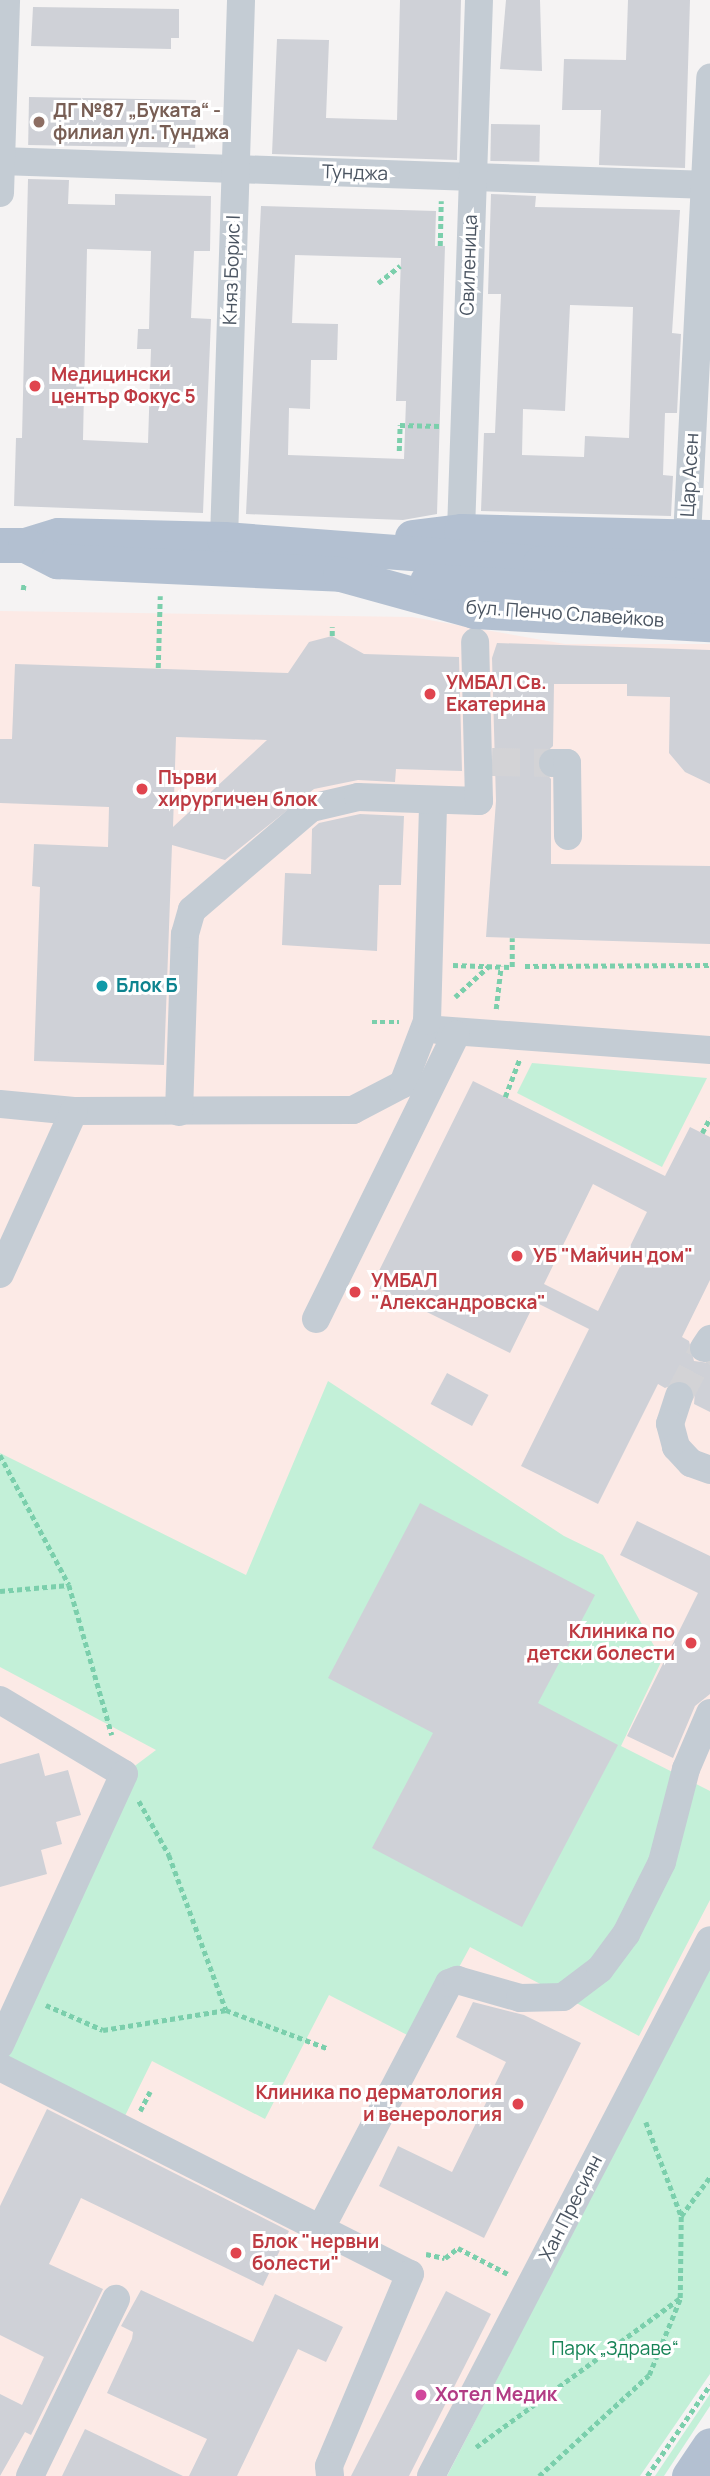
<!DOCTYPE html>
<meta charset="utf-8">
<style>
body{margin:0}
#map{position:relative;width:710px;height:2476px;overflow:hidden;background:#f5f3f3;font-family:Manrope,sans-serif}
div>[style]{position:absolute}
.medical>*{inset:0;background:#fceae6}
.green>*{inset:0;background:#c3f0d8}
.building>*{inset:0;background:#cfd1d7;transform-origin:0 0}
.minor-tunnel>*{height:28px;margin-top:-14px;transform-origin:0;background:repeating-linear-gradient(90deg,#d3d3d6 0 28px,transparent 0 42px)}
.path>*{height:4.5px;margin-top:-2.25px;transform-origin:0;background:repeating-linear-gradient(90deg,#7bcfac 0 5px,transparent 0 8.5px)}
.minor>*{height:28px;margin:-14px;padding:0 14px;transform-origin:14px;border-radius:14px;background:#c4ccd4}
.major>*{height:35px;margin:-17.5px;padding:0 17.5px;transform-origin:17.5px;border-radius:17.5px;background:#b3c0d1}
.dots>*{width:19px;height:19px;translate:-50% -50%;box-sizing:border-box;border:4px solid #fff;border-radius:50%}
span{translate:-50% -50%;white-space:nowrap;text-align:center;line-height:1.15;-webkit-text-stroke:6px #fff;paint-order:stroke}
.education-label{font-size:19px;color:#785e54;font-weight:700}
.left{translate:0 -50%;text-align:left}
.street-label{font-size:19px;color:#4a5461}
.health-label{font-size:19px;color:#be3a42;font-weight:700}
.right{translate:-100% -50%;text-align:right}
.culture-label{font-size:19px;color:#0d838f;font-weight:700}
.park-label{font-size:19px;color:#188457}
.hotel-label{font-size:19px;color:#b23c85;font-weight:700}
</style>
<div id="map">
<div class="medical">
<i style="clip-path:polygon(0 611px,412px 617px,565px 644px,710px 644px,710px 1940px,431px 2476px,0 2476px)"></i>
</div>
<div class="green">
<i style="clip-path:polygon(532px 1063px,707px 1078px,662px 1167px,517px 1093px)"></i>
<i style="clip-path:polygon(328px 1381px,564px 1536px,603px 1555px,662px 1660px,621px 1746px,710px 1791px,710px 1900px,639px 2036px,470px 1947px,419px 2041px,329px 1995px,265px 2119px,152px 2061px,120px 2126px,0 2067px,124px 1774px,156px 1750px,0 1667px,0 1453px,246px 1575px)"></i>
<i style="clip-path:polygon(710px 1965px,710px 2374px,640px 2476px,447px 2476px)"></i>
<i style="clip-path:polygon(710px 2394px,710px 2406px,664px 2476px,655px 2476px)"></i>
</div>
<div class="building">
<i style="clip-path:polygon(400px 0,461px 0,457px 160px,272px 154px,277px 39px,329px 40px,326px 118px,397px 120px)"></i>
<i style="clip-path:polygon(506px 0,540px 0,542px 71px,500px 69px)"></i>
<i style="clip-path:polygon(628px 0,690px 0,685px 168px,599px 165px,601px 110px,562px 110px,564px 59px,626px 60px)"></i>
<i style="clip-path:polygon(33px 7px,179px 9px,179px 38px,171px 38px,171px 49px,31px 46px)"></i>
<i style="left:29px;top:97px;width:167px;height:48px;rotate:1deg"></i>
<i style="left:491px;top:124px;width:49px;height:37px;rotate:1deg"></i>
<i style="clip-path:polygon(evenodd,28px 179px,69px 180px,68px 204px,115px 205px,115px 194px,211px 196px,210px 251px,194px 251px,191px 318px,211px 319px,203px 513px,14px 506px,16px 438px,22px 438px,28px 179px,87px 249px,151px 251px,149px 329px,138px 329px,137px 349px,151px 349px,148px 443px,83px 440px,87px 249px)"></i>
<i style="clip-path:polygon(evenodd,491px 194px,536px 196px,535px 207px,680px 210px,672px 333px,681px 334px,677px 413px,665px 413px,663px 475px,673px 476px,671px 516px,481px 511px,484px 433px,495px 433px,501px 294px,488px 294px,491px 194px,570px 305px,633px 307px,629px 438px,585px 436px,584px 457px,522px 455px,523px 409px,565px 411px,570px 305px)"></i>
<i style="clip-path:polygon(evenodd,261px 206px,436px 211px,435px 246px,445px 246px,437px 514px,403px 520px,246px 514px,261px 206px,295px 255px,401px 258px,396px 401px,406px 401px,404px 459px,288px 455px,289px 408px,310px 409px,311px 360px,337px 360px,338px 324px,292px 323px,295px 255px)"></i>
<i style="clip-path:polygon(evenodd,332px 636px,364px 654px,459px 657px,462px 771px,396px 769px,395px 782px,358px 780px,314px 789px,225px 860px,172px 845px,164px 1065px,34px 1061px,40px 887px,32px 886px,34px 844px,108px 847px,109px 807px,0 803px,0 739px,12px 739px,15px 664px,288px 673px,309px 642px,332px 636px,176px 737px,267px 740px,173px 827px,176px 737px)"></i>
<i style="clip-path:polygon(497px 643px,710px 650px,710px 784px,685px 772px,669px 753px,670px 697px,627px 696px,627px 684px,554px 684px,553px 746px,536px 762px,551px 779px,551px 864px,710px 866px,710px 944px,486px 937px,496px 801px,492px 658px)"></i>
<i style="clip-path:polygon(360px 814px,404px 816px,401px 885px,379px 885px,377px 951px,282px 945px,285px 873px,311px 874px,312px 829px,319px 823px)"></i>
<i style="clip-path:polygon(evenodd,473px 1081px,665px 1176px,690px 1127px,710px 1137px,710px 1280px,682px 1337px,689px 1341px,694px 1361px,710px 1363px,710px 1412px,694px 1404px,695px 1392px,685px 1380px,665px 1388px,658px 1384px,598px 1504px,521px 1466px,589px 1329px,535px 1302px,510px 1353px,372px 1285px,473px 1081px,593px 1184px,647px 1212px,598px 1311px,544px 1284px,593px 1184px)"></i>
<i style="left:447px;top:1373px;width:47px;height:35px;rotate:28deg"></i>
<i style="clip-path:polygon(420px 1503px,595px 1595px,538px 1703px,618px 1745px,522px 1927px,372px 1848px,433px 1733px,328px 1678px)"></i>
<i style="clip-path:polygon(637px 1521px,710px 1556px,710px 1694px,695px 1706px,673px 1758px,627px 1736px,698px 1593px,620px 1555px)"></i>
<i style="clip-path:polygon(39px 1753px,45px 1776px,68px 1770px,81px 1815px,56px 1822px,62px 1844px,41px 1850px,47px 1874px,0 1887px,0 1764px)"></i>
<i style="clip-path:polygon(473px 2002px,524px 2015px,581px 2043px,484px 2238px,379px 2186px,398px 2146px,452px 2172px,506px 2062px,456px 2037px)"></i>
<i style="clip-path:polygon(47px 2109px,289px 2231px,263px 2286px,81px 2198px,49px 2264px,103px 2289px,31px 2435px,25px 2432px,0 2476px,0 2394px,22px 2405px,44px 2357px,0 2335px,0 2206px)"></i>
<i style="clip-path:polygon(141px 2290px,253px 2342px,275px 2294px,343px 2327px,326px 2362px,298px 2349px,237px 2476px,189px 2476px,207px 2439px,107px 2393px,132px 2339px,133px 2332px,121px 2326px)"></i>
<i style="clip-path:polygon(446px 2291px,491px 2314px,409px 2476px,351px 2476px)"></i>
<i style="clip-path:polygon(85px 2429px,183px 2476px,62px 2476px)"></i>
</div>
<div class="minor-tunnel">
<i style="left:492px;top:762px;width:61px;rotate:0.9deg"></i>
<i style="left:679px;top:1396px;width:54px;rotate:-62.5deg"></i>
</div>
<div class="path">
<i style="left:440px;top:246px;width:45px;rotate:-88.7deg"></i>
<i style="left:378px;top:283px;width:28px;rotate:-38deg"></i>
<i style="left:399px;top:451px;width:26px;rotate:-88deg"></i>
<i style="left:400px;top:425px;width:40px;rotate:1.4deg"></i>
<i style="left:23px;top:590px;width:7px;rotate:-82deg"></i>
<i style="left:332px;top:636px;width:9px;rotate:-90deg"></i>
<i style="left:158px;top:668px;width:72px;rotate:-88.4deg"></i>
<i style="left:453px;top:965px;width:59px;rotate:1.9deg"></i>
<i style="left:512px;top:967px;width:29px;rotate:-90deg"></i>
<i style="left:525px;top:966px;width:185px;rotate:-0.3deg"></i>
<i style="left:455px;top:997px;width:46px;rotate:-42.4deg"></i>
<i style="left:496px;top:1009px;width:43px;rotate:-83.4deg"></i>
<i style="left:372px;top:1022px;width:27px"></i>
<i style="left:505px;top:1097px;width:40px;rotate:-69deg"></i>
<i style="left:702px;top:1133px;width:17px;rotate:-62deg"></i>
<i style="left:0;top:1455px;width:147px;rotate:62deg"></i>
<i style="left:69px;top:1585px;width:156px;rotate:74deg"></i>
<i style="left:0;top:1591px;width:69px;rotate:-5deg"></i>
<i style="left:139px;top:1801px;width:62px;rotate:60.9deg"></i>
<i style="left:169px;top:1855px;width:165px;rotate:69.8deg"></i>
<i style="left:46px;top:2005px;width:62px;rotate:23.7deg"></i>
<i style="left:103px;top:2030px;width:125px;rotate:-9.2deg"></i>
<i style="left:226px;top:2010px;width:110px;rotate:20.7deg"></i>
<i style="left:140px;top:2111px;width:22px;rotate:-63deg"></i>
<i style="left:646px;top:2122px;width:99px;rotate:69.4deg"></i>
<i style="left:426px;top:2254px;width:19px;rotate:12deg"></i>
<i style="left:445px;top:2258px;width:16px;rotate:-38deg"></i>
<i style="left:458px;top:2248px;width:56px;rotate:27.5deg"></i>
<i style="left:476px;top:2447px;width:253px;rotate:-36.1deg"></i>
<i style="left:680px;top:2298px;width:82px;rotate:-89.3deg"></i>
<i style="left:681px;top:2216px;width:49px;rotate:-53.4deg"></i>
<i style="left:539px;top:2476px;width:149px;rotate:-42.6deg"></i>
<i style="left:649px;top:2375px;width:82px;rotate:-67.8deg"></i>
<i style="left:647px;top:2476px;width:111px;rotate:-55.3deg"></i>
</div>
<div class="minor">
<i style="left:0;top:161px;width:710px;rotate:1.94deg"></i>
<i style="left:0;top:193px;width:193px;rotate:-88.2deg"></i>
<i style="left:461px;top:531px;width:531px;rotate:-88.06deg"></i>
<i style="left:687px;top:537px;width:460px;rotate:-87.1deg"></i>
<i style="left:224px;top:539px;width:539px;rotate:-88.19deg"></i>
<i style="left:553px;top:763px;width:14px"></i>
<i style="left:567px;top:763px;width:73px;rotate:89.2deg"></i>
<i style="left:438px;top:1030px;width:273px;rotate:4.2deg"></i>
<i style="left:0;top:1104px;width:74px;rotate:5.4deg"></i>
<i style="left:74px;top:1111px;width:279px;rotate:-0.2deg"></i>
<i style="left:353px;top:1110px;width:56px;rotate:-27.5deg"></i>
<i style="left:403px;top:1084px;width:67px;rotate:-69.1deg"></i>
<i style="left:427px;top:1021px;width:221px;rotate:-88.4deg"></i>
<i style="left:179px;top:1112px;width:178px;rotate:-88.1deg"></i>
<i style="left:185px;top:934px;width:25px;rotate:-74deg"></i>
<i style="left:192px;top:910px;width:157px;rotate:-40.6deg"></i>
<i style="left:311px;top:808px;width:48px;rotate:-13.2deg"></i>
<i style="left:358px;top:797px;width:121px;rotate:1.9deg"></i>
<i style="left:479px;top:801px;width:159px;rotate:-91.4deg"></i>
<i style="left:0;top:1274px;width:179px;rotate:-65.6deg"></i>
<i style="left:316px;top:1319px;width:317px;rotate:-63.8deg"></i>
<i style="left:704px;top:1348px;width:11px;rotate:-56deg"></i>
<i style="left:679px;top:1396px;width:29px;rotate:108deg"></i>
<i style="left:670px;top:1424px;width:24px;rotate:75deg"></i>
<i style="left:676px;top:1447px;width:22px;rotate:47deg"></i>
<i style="left:691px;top:1463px;width:20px;rotate:20deg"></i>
<i style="left:0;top:1700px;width:144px;rotate:30.8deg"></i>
<i style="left:124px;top:1774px;width:298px;rotate:114.6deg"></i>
<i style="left:0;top:2067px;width:459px;rotate:26.8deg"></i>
<i style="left:410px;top:2274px;width:208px;rotate:112.9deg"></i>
<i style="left:329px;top:2466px;width:10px;rotate:84deg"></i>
<i style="left:322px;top:2226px;width:274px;rotate:-62.4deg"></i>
<i style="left:449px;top:1983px;width:9px;rotate:-21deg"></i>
<i style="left:457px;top:1980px;width:66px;rotate:15.9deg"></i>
<i style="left:520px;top:1998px;width:43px;rotate:-1.3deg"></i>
<i style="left:563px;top:1997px;width:46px;rotate:-37.1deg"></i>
<i style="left:600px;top:1969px;width:44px;rotate:-53.4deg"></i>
<i style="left:626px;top:1934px;width:80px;rotate:-63.4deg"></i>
<i style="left:662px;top:1862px;width:96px;rotate:-75.5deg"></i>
<i style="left:686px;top:1769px;width:61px;rotate:-66.8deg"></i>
<i style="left:30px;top:2476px;width:197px;rotate:-64.1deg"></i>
<i style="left:431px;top:2476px;width:604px;rotate:-62.5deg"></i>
</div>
<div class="major">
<i style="left:412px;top:537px;width:49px;rotate:-7deg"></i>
<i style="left:461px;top:531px;width:249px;rotate:1.4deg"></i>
<i style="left:0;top:545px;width:25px"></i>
<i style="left:25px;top:545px;width:34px;rotate:-17deg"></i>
<i style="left:58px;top:535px;width:166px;rotate:1.4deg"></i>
<i style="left:224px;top:539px;width:317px;rotate:4.3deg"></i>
<i style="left:540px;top:563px;width:170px;rotate:2deg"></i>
<i style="left:25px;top:545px;width:36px;rotate:27deg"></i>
<i style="left:57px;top:561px;width:283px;rotate:2.6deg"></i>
<i style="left:340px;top:574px;width:139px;rotate:15.4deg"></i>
<i style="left:474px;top:611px;width:236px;rotate:3.2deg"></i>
<i style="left:427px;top:581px;width:283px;rotate:3.2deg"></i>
<i style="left:689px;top:2476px;width:37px;rotate:-56deg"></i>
</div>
<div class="dots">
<i style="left:39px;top:122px;background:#8d6e63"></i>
<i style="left:35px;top:386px;background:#e0444e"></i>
<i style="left:430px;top:694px;background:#e0444e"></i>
<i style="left:142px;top:789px;background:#e0444e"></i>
<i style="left:102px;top:986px;background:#0f9aa8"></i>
<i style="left:517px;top:1256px;background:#e0444e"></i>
<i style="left:355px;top:1292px;background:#e0444e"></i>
<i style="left:691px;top:1643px;background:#e0444e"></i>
<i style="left:518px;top:2104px;background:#e0444e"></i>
<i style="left:236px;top:2253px;background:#e0444e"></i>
<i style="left:421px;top:2395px;background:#d1479c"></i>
</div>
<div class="education-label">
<span class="left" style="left:53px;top:122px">ДГ №87 „Буката“ -<br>филиал ул. Тунджа</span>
</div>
<div class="street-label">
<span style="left:355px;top:173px;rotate:2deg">Тунджа</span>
<span style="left:469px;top:265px;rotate:-88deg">Свиленица</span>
<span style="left:232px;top:270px;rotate:-88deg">Княз Борис I</span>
<span style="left:690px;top:475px;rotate:-87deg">Цар Асен</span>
<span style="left:565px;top:614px;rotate:4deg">бул. Пенчо Славейков</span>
<span style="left:571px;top:2208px;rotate:-63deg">Хан Пресиян</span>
</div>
<div class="health-label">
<span class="left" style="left:51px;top:386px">Медицински<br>център Фокус 5</span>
<span class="left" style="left:446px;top:694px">УМБАЛ Св.<br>Екатерина</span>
<span class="left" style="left:158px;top:789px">Първи<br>хирургичен блок</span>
<span class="left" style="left:533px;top:1256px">УБ "Майчин дом"</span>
<span class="left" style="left:371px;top:1292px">УМБАЛ<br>"Александровска"</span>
<span class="right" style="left:675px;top:1643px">Клиника по<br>детски болести</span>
<span class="right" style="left:502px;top:2104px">Клиника по дерматология<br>и венерология</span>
<span class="left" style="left:252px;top:2253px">Блок "нервни<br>болести"</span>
</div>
<div class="culture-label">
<span class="left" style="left:116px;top:986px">Блок Б</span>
</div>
<div class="park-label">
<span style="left:615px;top:2349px">Парк „Здраве“</span>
</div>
<div class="hotel-label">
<span class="left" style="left:435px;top:2395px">Хотел Медик</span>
</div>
</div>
